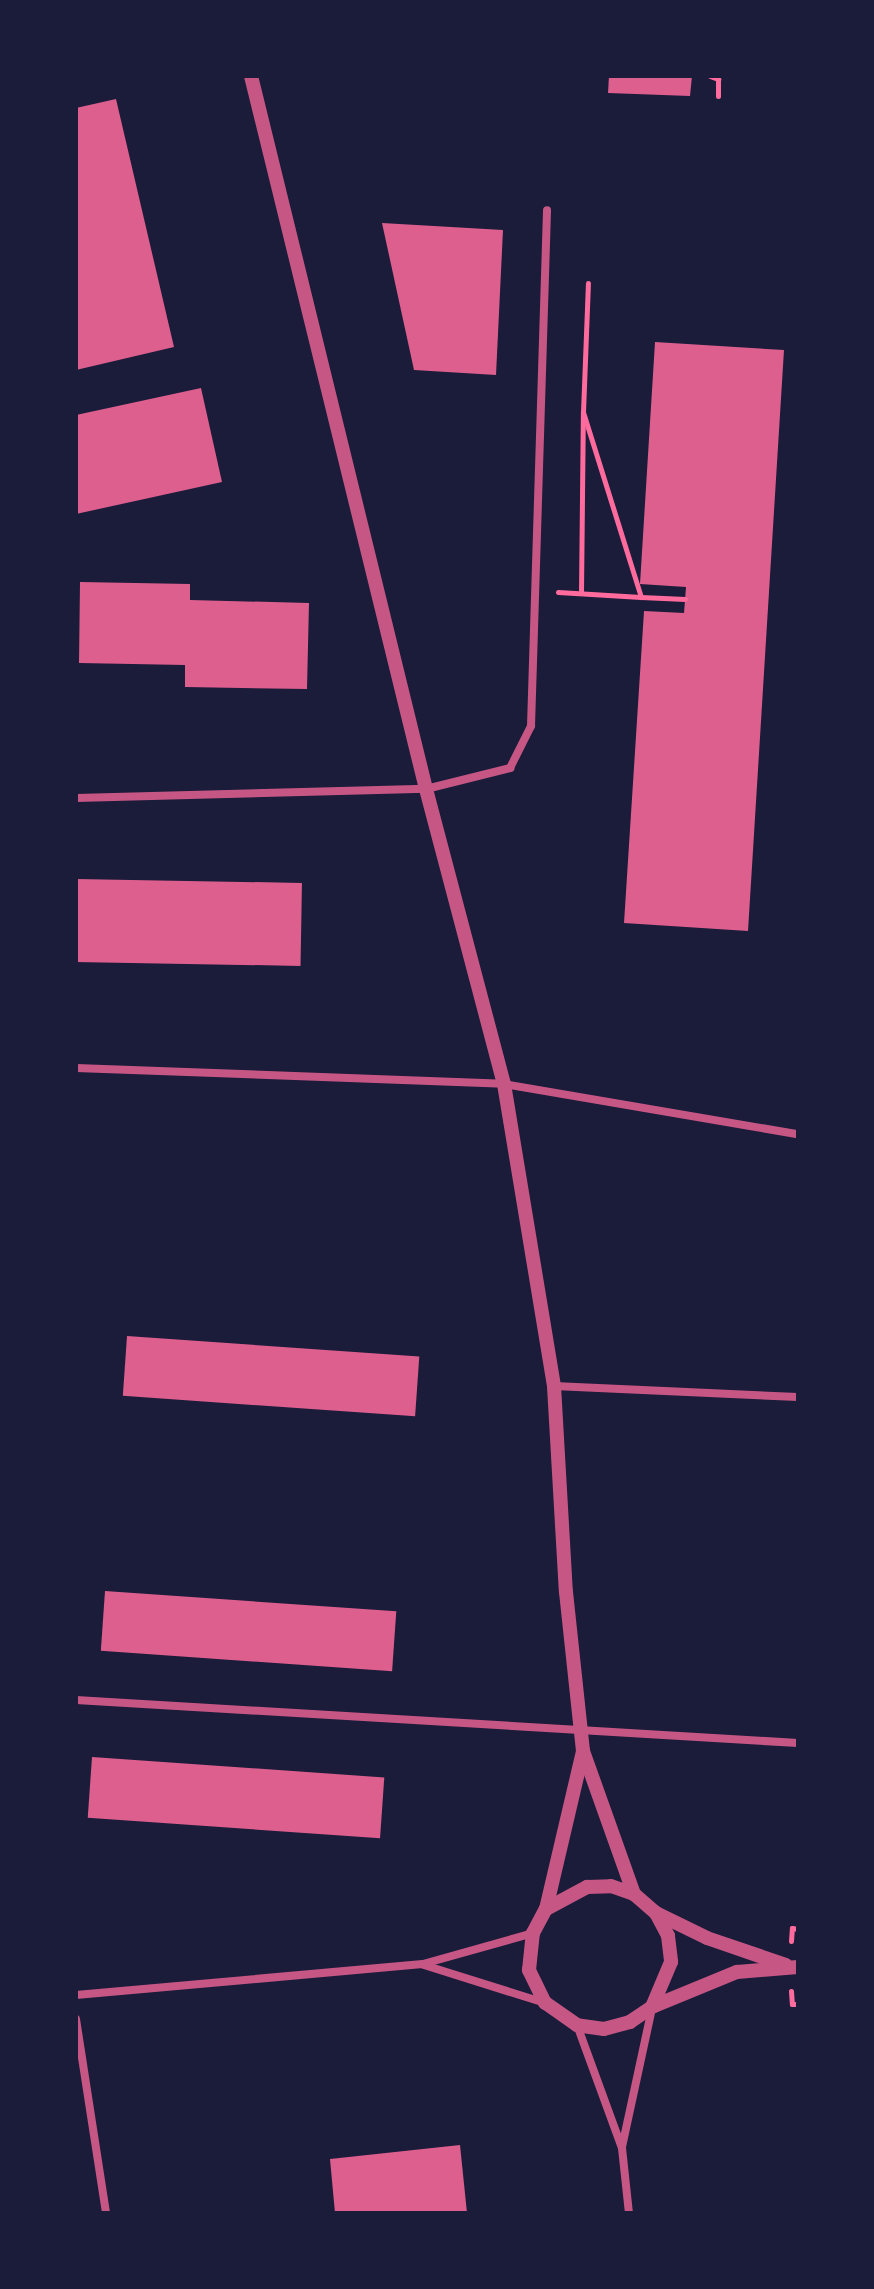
<!DOCTYPE html>
<style>
body{margin:0}
#map{position:relative;width:874px;height:2289px;overflow:hidden;background:#1b1b3a;font-family:"Sofia Sans Condensed",sans-serif}
div>[style]{position:absolute}
.building>*{inset:0;background:#dd5f8e;transform-origin:0 0}
.path>*{height:5px;margin:-2.5px;padding:0 2.5px;transform-origin:2.5px;border-radius:2.5px;background:#ff6b9d}
.minor>*{height:8px;margin:-4px;padding:0 4px;transform-origin:4px;border-radius:4px;background:#c65784}
.tertiary>*{height:14px;margin:-7px;padding:0 7px;transform-origin:7px;border-radius:7px;background:#c65784}
span{translate:-50% -50%;white-space:nowrap;text-align:center;line-height:1.15;-webkit-text-stroke:6px #1b1b3a;paint-order:stroke}
.frame{position:absolute;inset:0;border:78px solid #1b1b3a;pointer-events:none}
</style>
<div id="map">
<div class="building">
<i style="clip-path:polygon(609px 76px,692px 76px,690px 96px,608px 93px)"></i>
<i style="clip-path:polygon(116px 99px,174px 347px,76px 370px,76px 108px)"></i>
<i style="clip-path:polygon(382px 223px,503px 230px,496px 375px,414px 370px)"></i>
<i style="clip-path:polygon(655px 342px,784px 350px,748px 931px,624px 923px,644px 611px,684px 613px,686px 587px,640px 584px)"></i>
<i style="clip-path:polygon(201px 388px,222px 482px,76px 514px,76px 415px)"></i>
<i style="clip-path:polygon(80px 582px,190px 584px,190px 600px,309px 603px,307px 689px,185px 687px,185px 665px,79px 663px)"></i>
<i style="left:76px;top:879px;width:226px;height:83px;rotate:1deg"></i>
<i style="left:127px;top:1336px;width:293px;height:60px;rotate:4deg"></i>
<i style="left:105px;top:1591px;width:292px;height:60px;rotate:4deg"></i>
<i style="left:92px;top:1757px;width:293px;height:61px;rotate:4deg"></i>
<i style="clip-path:polygon(460px 2145px,467px 2213px,335px 2213px,330px 2159px)"></i>
</div>
<div class="path">
<i style="left:710px;top:76px;width:9px;rotate:21deg"></i>
<i style="left:718px;top:79px;width:17px;rotate:90deg"></i>
<i style="left:583px;top:412px;width:129px;rotate:-87.8deg"></i>
<i style="left:558px;top:592px;width:83px;rotate:3.4deg"></i>
<i style="left:581px;top:593px;width:181px;rotate:-89.4deg"></i>
<i style="left:583px;top:412px;width:194px;rotate:72.6deg"></i>
<i style="left:641px;top:597px;width:44px;rotate:2.6deg"></i>
<i style="left:791px;top:1941px;width:13px;rotate:-86deg"></i>
<i style="left:792px;top:1928px;width:6px;rotate:9deg"></i>
<i style="left:791px;top:1991px;width:13px;rotate:86deg"></i>
<i style="left:792px;top:2004px;width:6px"></i>
</div>
<div class="minor">
<i style="left:76px;top:798px;width:350px;rotate:-1.5deg"></i>
<i style="left:426px;top:789px;width:87px;rotate:-14deg"></i>
<i style="left:510px;top:768px;width:47px;rotate:-63.4deg"></i>
<i style="left:531px;top:726px;width:516px;rotate:-88.22deg"></i>
<i style="left:76px;top:1068px;width:428px;rotate:2.1deg"></i>
<i style="left:504px;top:1084px;width:298px;rotate:9.7deg"></i>
<i style="left:554px;top:1386px;width:244px;rotate:2.6deg"></i>
<i style="left:76px;top:1700px;width:723px;rotate:3.41deg"></i>
<i style="left:424px;top:1965px;width:127px;rotate:17.4deg"></i>
<i style="left:76px;top:1995px;width:348px;rotate:-5.1deg"></i>
<i style="left:423px;top:1964px;width:114px;rotate:-15.7deg"></i>
<i style="left:76px;top:2019px;width:196px;rotate:81.2deg"></i>
<i style="left:577px;top:2025px;width:131px;rotate:69.9deg"></i>
<i style="left:622px;top:2148px;width:65px;rotate:83.9deg"></i>
<i style="left:622px;top:2147px;width:142px;rotate:-77.8deg"></i>
</div>
<div class="tertiary">
<i style="left:251px;top:76px;width:734px;rotate:76.21deg"></i>
<i style="left:426px;top:789px;width:305px;rotate:75.2deg"></i>
<i style="left:504px;top:1084px;width:306px;rotate:80.6deg"></i>
<i style="left:554px;top:1386px;width:206px;rotate:86.7deg"></i>
<i style="left:566px;top:1592px;width:160px;rotate:83.9deg"></i>
<i style="left:583px;top:1751px;width:152px;rotate:70.4deg"></i>
<i style="left:546px;top:1909px;width:47px;rotate:-28.2deg"></i>
<i style="left:587px;top:1887px;width:24px;rotate:-2deg"></i>
<i style="left:611px;top:1886px;width:24px;rotate:19deg"></i>
<i style="left:634px;top:1894px;width:29px;rotate:41deg"></i>
<i style="left:656px;top:1913px;width:26px;rotate:62deg"></i>
<i style="left:668px;top:1936px;width:26px;rotate:83deg"></i>
<i style="left:671px;top:1962px;width:49px;rotate:112.9deg"></i>
<i style="left:652px;top:2007px;width:27px;rotate:146deg"></i>
<i style="left:630px;top:2022px;width:27px;rotate:165deg"></i>
<i style="left:604px;top:2029px;width:27px;rotate:-172deg"></i>
<i style="left:577px;top:2025px;width:39px;rotate:-145deg"></i>
<i style="left:545px;top:2003px;width:37px;rotate:-116deg"></i>
<i style="left:529px;top:1970px;width:37px;rotate:-84deg"></i>
<i style="left:533px;top:1933px;width:27px;rotate:-62deg"></i>
<i style="left:546px;top:1909px;width:162px;rotate:-76.8deg"></i>
<i style="left:656px;top:1913px;width:57px;rotate:26.1deg"></i>
<i style="left:707px;top:1938px;width:83px;rotate:18.9deg"></i>
<i style="left:654px;top:2006px;width:90px;rotate:-22.3deg"></i>
<i style="left:737px;top:1972px;width:61px;rotate:-4.7deg"></i>
</div>
<div class="frame"></div>
</div>
